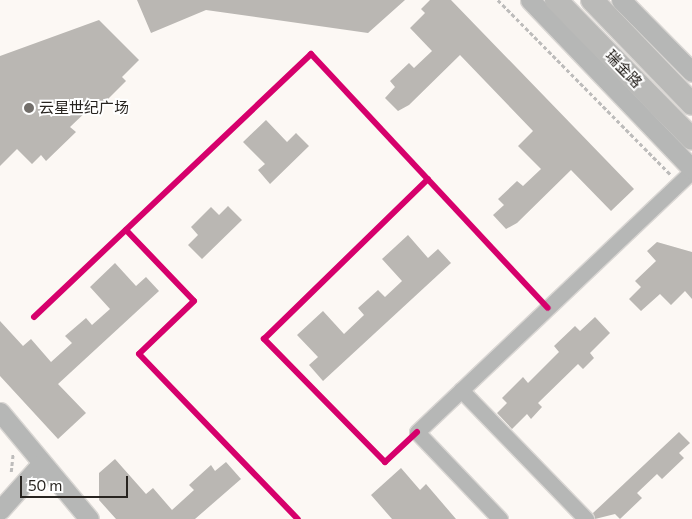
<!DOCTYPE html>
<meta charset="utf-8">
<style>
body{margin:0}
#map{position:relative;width:692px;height:519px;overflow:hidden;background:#fcf8f4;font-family:Commissioner,"Noto Sans SC",sans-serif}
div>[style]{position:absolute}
.building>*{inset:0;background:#bab7b3}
.path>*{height:2.5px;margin-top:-1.25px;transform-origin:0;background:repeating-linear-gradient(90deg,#bdbcbb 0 4px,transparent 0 6.5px)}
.roads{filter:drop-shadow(1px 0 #d9d6d3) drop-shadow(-1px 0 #d9d6d3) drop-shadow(0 1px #d9d6d3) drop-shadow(0 -1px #d9d6d3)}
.minor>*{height:15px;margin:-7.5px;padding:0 7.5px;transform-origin:7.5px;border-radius:7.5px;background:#b6b7b6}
.tertiary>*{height:19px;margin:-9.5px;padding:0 9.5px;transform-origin:9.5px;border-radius:9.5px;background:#b6b7b6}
.primary>*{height:22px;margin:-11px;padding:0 11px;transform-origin:11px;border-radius:11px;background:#babab8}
.cycleway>*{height:6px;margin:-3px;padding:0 3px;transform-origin:3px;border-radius:3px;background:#d6006c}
.dots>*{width:14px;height:14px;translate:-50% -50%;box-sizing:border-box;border:2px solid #fff;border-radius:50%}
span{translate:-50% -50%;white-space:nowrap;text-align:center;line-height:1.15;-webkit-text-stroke:4px #fff;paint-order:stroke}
.street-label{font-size:15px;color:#282420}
.poi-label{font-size:15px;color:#282420}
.left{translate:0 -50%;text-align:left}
.scale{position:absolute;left:20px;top:476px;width:108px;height:22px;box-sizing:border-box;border:2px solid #282420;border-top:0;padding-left:6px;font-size:15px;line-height:18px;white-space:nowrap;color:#282420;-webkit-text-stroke:4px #fff;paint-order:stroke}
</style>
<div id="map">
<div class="building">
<i style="clip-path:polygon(137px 0,405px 0,368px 33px,206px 10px,151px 33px)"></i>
<i style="clip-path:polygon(430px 0,451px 0,634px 189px,611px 211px,571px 170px,517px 223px,506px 229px,493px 215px,504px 205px,498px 199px,517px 181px,523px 186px,541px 169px,518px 146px,533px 131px,460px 55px,409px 105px,398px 111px,385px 98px,395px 87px,390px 81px,409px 63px,414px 68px,432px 51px,410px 28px,425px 13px,421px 9px)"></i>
<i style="clip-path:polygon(99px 20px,139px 60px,122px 77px,126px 81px,97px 110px,92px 106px,70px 127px,76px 132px,46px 161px,41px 155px,32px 164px,17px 149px,0 166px,0 56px)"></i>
<i style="clip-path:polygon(266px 120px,287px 142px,296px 133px,309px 146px,270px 184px,258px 170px,265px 164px,243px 142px)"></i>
<i style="clip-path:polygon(228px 206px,242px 220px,202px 259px,188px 245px,198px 235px,191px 227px,211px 207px,219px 215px)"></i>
<i style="clip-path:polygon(408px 235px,428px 258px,438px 249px,451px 263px,323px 381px,309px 365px,318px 357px,297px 335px,323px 311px,344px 334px,364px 315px,358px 308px,378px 290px,385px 297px,402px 281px,382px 259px)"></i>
<i style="clip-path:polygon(657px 242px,692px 252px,692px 299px,685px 291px,671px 305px,660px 294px,641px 311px,629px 299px,641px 287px,635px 281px,656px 261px,647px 251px)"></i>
<i style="clip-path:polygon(115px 263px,136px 286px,146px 277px,159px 291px,58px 384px,86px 413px,58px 439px,0 376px,0 321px,23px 346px,31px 339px,51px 362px,72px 343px,65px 336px,86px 318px,92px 325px,110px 309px,90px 287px)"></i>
<i style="clip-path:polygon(595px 317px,610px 333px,590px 353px,594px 358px,583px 369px,578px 364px,538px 403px,542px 407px,531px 419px,527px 414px,512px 429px,497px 413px,507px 403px,502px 398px,523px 377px,528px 383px,559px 352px,554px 346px,575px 326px,580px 331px)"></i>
<i style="clip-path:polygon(679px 432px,690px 443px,679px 453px,684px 458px,662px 479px,657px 474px,637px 493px,642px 498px,620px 519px,615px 514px,595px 519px,593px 513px)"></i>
<i style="clip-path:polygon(115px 459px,146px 494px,153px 488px,172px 510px,194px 490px,189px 485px,211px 465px,215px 471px,226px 462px,241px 479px,195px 519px,116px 519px,99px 500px,99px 473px)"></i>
<i style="clip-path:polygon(401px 468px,420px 490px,426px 484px,456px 519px,392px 519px,371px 495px)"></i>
</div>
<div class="path">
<i style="left:498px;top:0;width:245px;rotate:45.3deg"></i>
<i style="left:11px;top:472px;width:19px;rotate:-84deg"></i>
</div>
<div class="roads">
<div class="minor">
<i style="left:461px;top:390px;width:180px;rotate:45.9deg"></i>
<i style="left:500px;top:519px;width:120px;rotate:-133.7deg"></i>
<i style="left:417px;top:432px;width:379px;rotate:-43.5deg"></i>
</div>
<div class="tertiary">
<i style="left:530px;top:0;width:234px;rotate:46.2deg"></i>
<i style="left:621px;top:0;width:101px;rotate:45.4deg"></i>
<i style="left:0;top:412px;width:139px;rotate:50.2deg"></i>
<i style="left:0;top:510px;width:63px;rotate:-48.2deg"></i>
</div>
<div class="primary">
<i style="left:556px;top:0;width:194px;rotate:45.6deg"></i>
<i style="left:592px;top:0;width:144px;rotate:46.1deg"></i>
</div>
</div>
<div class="cycleway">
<i style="left:126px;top:230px;width:98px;rotate:46.2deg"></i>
<i style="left:194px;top:301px;width:76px;rotate:136.1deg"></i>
<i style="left:139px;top:354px;width:229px;rotate:46.1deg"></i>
<i style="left:34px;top:317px;width:382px;rotate:-43.5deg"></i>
<i style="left:311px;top:54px;width:347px;rotate:47deg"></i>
<i style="left:417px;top:432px;width:44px;rotate:136.8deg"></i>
<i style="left:385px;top:462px;width:173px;rotate:-134.5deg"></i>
<i style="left:264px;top:339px;width:229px;rotate:-44.3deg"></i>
</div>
<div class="dots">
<i style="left:29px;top:108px;background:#726e6a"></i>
</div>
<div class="street-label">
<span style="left:624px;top:69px;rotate:46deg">瑞金路</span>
</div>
<div class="poi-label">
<span class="left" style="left:39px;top:108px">云星世纪广场</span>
</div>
<div class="scale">50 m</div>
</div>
